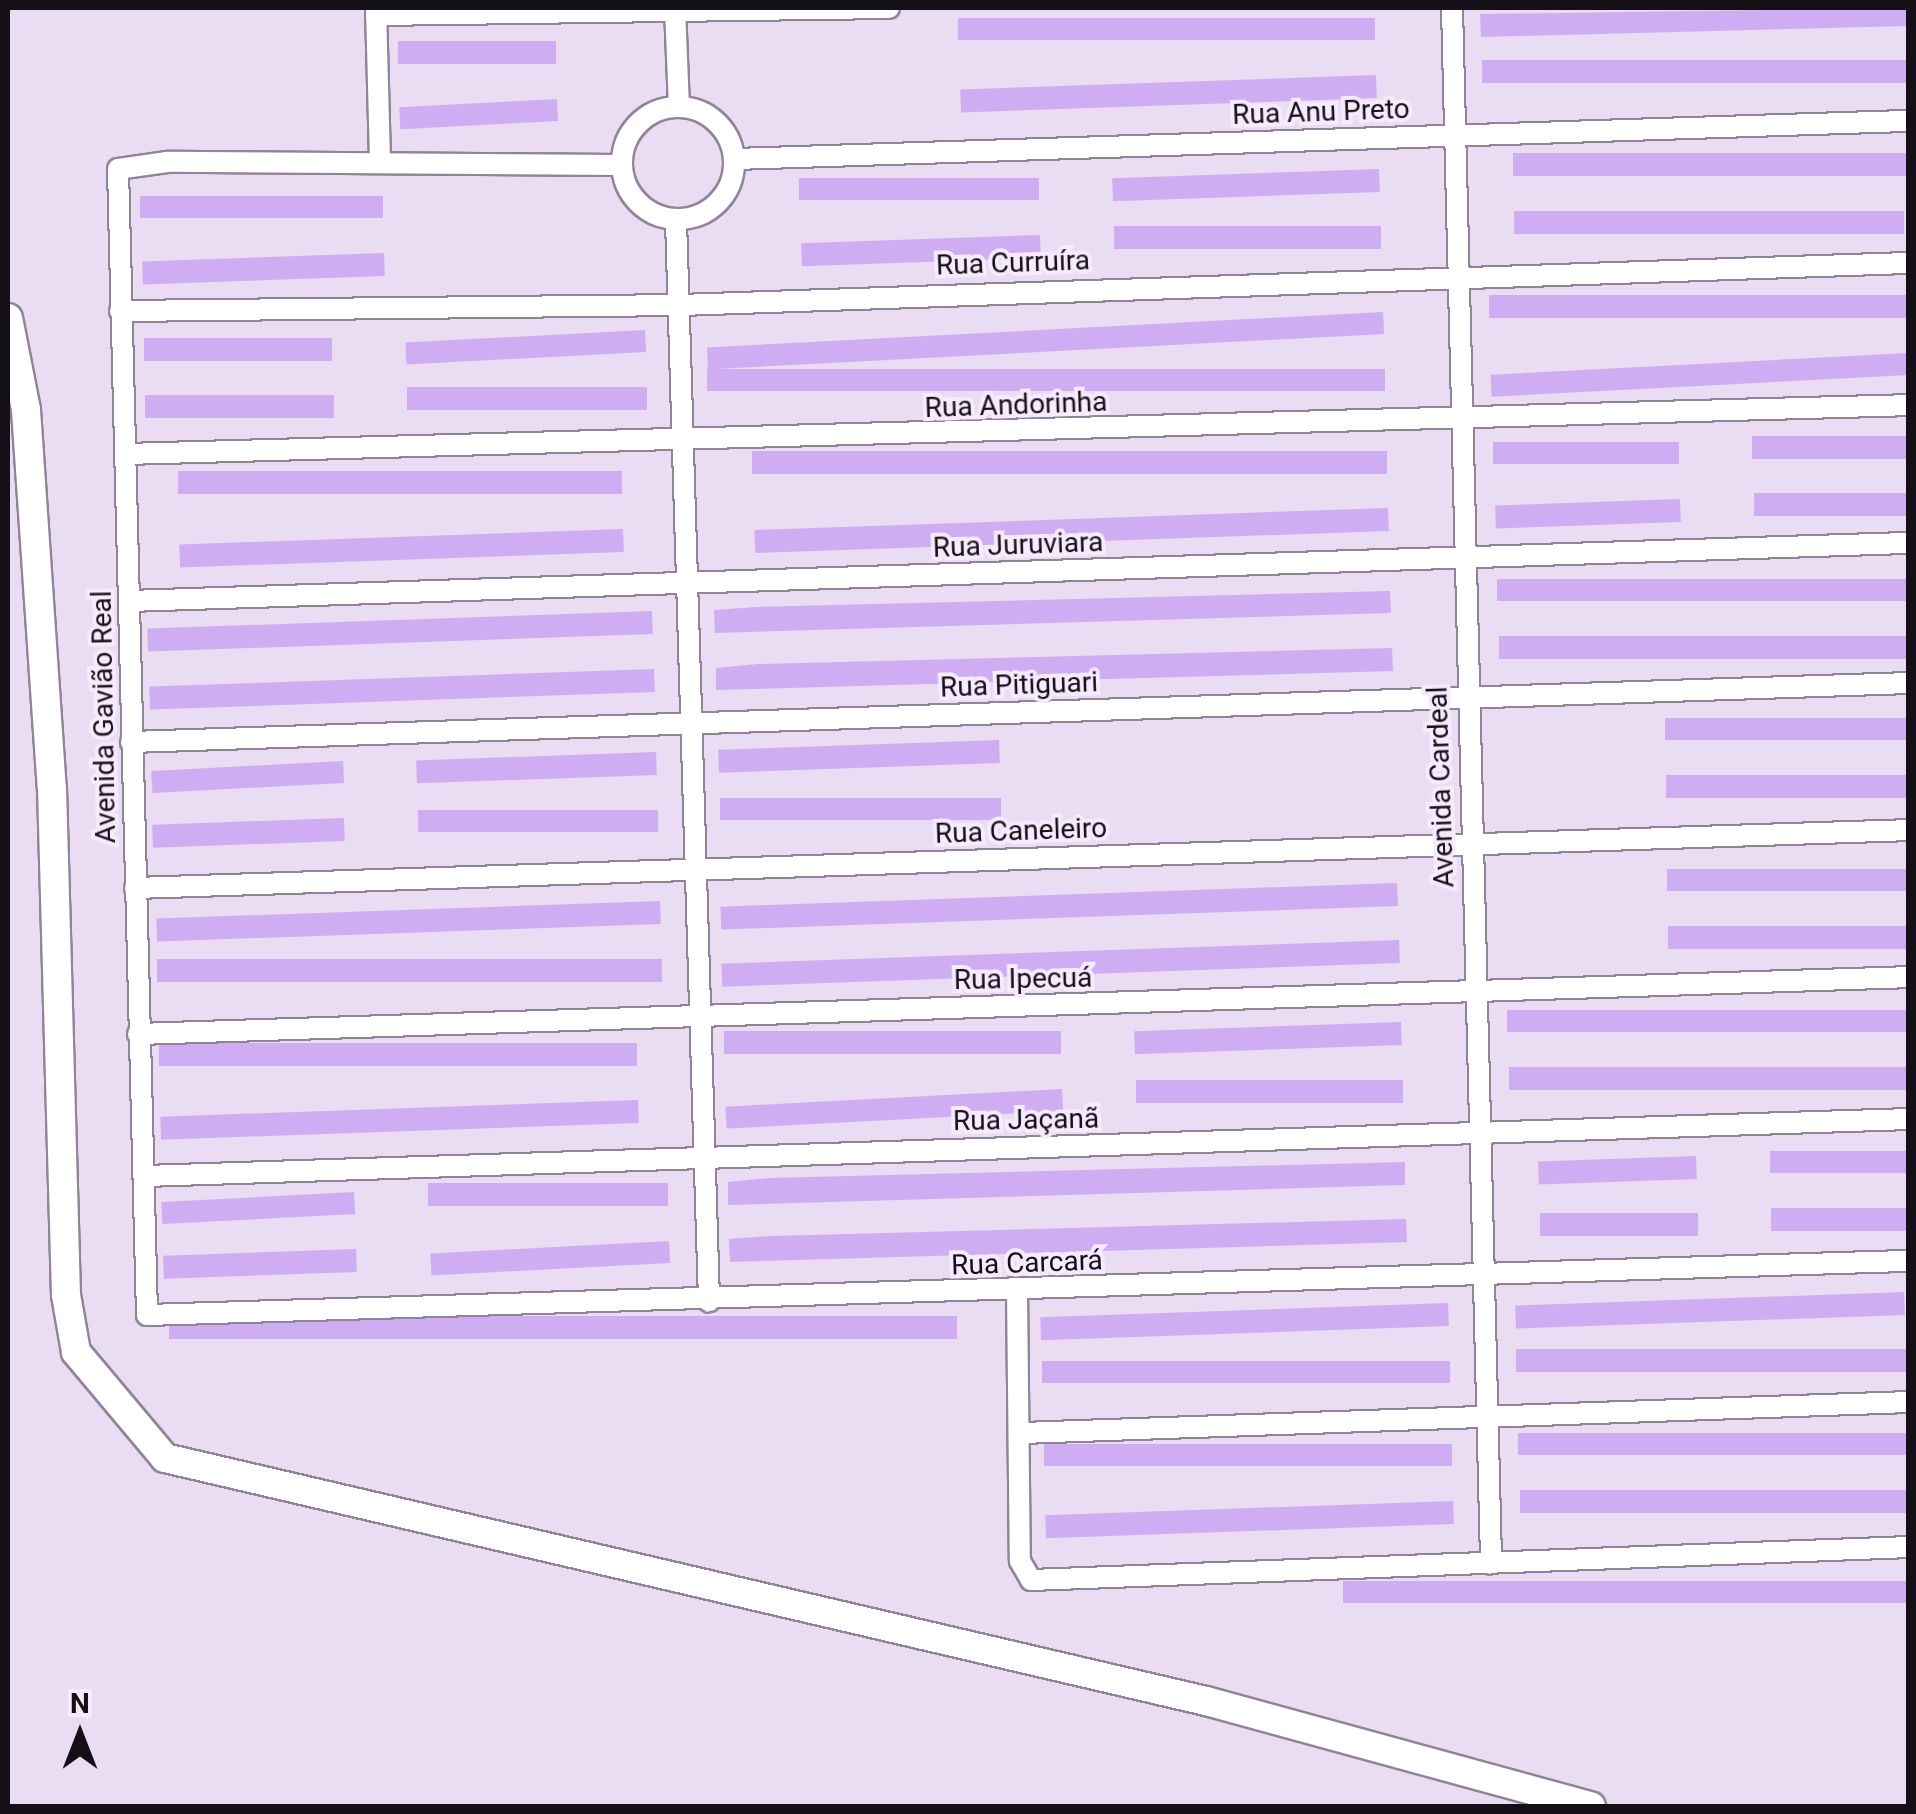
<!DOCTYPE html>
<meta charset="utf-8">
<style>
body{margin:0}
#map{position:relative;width:1916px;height:1814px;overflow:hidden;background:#eadcf2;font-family:Roboto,sans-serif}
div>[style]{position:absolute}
.building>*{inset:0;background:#cfadf3;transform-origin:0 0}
.roads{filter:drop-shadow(2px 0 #918498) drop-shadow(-2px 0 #918498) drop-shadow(0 2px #918498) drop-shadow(0 -2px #918498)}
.street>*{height:20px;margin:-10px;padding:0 10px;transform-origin:10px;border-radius:10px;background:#fff}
.street>.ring{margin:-10px;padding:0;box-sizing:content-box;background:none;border:20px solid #fff;border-radius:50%}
.secondary>*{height:28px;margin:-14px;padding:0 14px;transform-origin:14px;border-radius:14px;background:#fff}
span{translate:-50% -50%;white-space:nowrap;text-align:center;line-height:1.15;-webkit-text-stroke:8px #f6eafc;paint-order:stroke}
.street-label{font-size:28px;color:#151018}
.frame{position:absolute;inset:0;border:10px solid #151018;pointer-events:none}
.north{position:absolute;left:30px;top:1684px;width:100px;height:100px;-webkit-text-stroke:8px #f6eafc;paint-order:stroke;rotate:0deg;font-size:28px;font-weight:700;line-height:40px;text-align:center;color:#151018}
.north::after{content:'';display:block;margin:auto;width:35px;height:45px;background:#151018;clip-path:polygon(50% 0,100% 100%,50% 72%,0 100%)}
</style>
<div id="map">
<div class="building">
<i style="clip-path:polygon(1908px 8px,1908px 26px,1481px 37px,1480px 14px)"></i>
<i style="left:1375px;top:18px;width:22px;height:417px;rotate:90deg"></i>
<i style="left:556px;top:41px;width:23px;height:158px;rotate:90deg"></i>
<i style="left:1908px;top:60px;width:23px;height:426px;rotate:90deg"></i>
<i style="left:1376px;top:75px;width:23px;height:416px;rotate:88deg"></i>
<i style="left:557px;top:99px;width:22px;height:158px;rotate:87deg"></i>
<i style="left:1908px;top:153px;width:23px;height:395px;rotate:90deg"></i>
<i style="left:1379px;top:169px;width:23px;height:267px;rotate:88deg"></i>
<i style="left:1039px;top:178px;width:22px;height:240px;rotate:90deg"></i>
<i style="left:383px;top:196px;width:22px;height:243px;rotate:90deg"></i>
<i style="left:1904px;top:211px;width:23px;height:390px;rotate:90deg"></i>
<i style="left:1381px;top:226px;width:23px;height:267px;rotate:90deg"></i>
<i style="left:1040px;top:235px;width:23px;height:239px;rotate:88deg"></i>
<i style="left:384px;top:253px;width:23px;height:242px;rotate:88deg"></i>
<i style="left:1906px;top:295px;width:23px;height:417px;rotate:90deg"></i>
<i style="left:1383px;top:312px;width:22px;height:677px;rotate:87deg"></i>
<i style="left:645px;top:330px;width:22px;height:240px;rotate:87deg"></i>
<i style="left:332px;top:338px;width:23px;height:188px;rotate:90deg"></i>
<i style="left:1907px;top:353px;width:22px;height:417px;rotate:87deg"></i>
<i style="left:1385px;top:369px;width:22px;height:678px;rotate:90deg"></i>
<i style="left:647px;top:387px;width:23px;height:240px;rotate:90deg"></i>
<i style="left:334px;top:395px;width:23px;height:189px;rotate:90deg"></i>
<i style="left:1908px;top:436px;width:23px;height:156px;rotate:90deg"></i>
<i style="left:1679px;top:442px;width:22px;height:186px;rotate:90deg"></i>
<i style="left:1387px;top:451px;width:23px;height:635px;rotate:90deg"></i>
<i style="left:622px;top:471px;width:23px;height:444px;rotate:90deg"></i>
<i style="left:1908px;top:493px;width:23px;height:154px;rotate:90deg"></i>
<i style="left:1680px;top:499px;width:23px;height:185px;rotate:88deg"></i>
<i style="left:1388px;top:508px;width:23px;height:634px;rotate:88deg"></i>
<i style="left:623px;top:529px;width:23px;height:444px;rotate:88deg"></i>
<i style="left:1908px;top:579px;width:22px;height:411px;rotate:90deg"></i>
<i style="clip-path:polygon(1390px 591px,1391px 613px,715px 633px,714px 610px,756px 607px)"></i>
<i style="left:652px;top:611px;width:23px;height:505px;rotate:88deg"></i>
<i style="left:1908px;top:636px;width:23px;height:409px;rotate:90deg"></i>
<i style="clip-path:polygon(1392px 648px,1393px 671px,716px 690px,716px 668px,758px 664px)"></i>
<i style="left:654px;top:669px;width:23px;height:505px;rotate:88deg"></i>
<i style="left:1908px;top:718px;width:22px;height:243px;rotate:90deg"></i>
<i style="left:999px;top:740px;width:23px;height:281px;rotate:88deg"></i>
<i style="left:656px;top:752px;width:23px;height:240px;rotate:88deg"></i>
<i style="left:343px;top:761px;width:22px;height:192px;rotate:87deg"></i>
<i style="left:1908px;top:775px;width:23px;height:242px;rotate:90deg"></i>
<i style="left:1001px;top:798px;width:22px;height:281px;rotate:90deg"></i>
<i style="left:658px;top:810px;width:22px;height:240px;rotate:90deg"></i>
<i style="left:344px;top:818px;width:23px;height:192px;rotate:88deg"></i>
<i style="left:1908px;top:869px;width:22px;height:241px;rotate:90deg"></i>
<i style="left:1397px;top:883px;width:23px;height:677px;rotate:88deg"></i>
<i style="left:660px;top:901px;width:23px;height:504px;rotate:88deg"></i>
<i style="left:1908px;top:926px;width:23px;height:240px;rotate:90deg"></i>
<i style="left:1399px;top:940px;width:23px;height:678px;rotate:88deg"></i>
<i style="left:662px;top:959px;width:23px;height:505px;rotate:90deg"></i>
<i style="left:1908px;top:1010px;width:22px;height:401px;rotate:90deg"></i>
<i style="left:1401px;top:1022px;width:23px;height:267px;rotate:88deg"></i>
<i style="left:1061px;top:1031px;width:23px;height:337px;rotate:90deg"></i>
<i style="left:637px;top:1043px;width:23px;height:478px;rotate:90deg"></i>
<i style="left:1908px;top:1067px;width:23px;height:399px;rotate:90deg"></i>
<i style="left:1403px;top:1080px;width:23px;height:267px;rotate:90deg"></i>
<i style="left:1062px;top:1089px;width:22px;height:337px;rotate:87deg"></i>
<i style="left:638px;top:1100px;width:23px;height:478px;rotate:88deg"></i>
<i style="left:1908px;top:1151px;width:22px;height:138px;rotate:90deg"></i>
<i style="left:1696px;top:1156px;width:23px;height:158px;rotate:88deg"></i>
<i style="clip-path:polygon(1405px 1162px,1405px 1185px,728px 1205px,728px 1182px,770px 1178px)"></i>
<i style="left:668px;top:1183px;width:23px;height:240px;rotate:90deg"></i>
<i style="left:354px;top:1192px;width:22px;height:193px;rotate:87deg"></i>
<i style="left:1908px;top:1208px;width:23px;height:137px;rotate:90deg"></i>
<i style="left:1698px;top:1213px;width:23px;height:158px;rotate:90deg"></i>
<i style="clip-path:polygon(1406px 1219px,1407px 1242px,730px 1262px,729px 1239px,772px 1236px)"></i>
<i style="left:669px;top:1241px;width:22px;height:239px;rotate:87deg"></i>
<i style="left:356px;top:1249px;width:23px;height:193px;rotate:88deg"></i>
<i style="left:1904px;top:1292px;width:23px;height:389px;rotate:88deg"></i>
<i style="left:1448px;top:1303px;width:23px;height:408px;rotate:88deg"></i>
<i style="left:957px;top:1316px;width:23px;height:788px;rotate:90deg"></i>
<i style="left:1906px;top:1349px;width:23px;height:390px;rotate:90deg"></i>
<i style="left:1450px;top:1361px;width:22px;height:408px;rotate:90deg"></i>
<i style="left:1908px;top:1433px;width:22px;height:390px;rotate:90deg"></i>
<i style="left:1452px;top:1444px;width:22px;height:408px;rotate:90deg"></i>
<i style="left:1908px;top:1490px;width:23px;height:388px;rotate:90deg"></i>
<i style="left:1453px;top:1501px;width:23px;height:408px;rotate:88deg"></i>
<i style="left:1908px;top:1581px;width:22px;height:565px;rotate:90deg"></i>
</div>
<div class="roads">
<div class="street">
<i style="left:376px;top:8px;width:154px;rotate:88.5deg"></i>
<i style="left:675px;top:8px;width:98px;rotate:87.7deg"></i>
<i style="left:1452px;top:8px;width:1556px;rotate:88.56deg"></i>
<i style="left:376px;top:15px;width:513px;rotate:-0.78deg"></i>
<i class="ring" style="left:622px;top:107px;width:92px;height:92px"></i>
<i style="left:735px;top:159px;width:1174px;rotate:-1.86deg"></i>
<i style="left:621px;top:165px;width:454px;rotate:-179.6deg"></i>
<i style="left:167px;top:162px;width:49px;rotate:171.9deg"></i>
<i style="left:118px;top:169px;width:1146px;rotate:88.55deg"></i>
<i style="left:147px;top:1315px;width:1762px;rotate:-1.76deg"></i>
<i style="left:676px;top:220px;width:1082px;rotate:88.25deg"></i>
<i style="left:120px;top:311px;width:560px;rotate:-0.61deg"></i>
<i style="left:680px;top:305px;width:1229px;rotate:-1.96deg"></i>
<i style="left:125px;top:454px;width:1784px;rotate:-1.57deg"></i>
<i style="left:129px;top:601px;width:1780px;rotate:-1.87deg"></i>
<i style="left:131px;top:742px;width:1778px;rotate:-1.9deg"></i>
<i style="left:135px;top:888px;width:1774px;rotate:-1.87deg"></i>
<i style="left:138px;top:1034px;width:1771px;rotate:-1.84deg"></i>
<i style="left:145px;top:1176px;width:1764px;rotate:-1.85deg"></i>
<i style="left:1017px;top:1290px;width:271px;rotate:89.4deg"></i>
<i style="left:1020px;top:1561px;width:22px;rotate:60deg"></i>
<i style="left:1031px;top:1580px;width:878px;rotate:-2.15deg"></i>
<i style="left:1022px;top:1433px;width:887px;rotate:-2deg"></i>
</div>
<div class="secondary">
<i style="left:8px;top:318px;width:94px;rotate:78.9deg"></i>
<i style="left:26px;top:410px;width:379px;rotate:86.1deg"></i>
<i style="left:52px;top:788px;width:507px;rotate:88.42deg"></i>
<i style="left:66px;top:1295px;width:58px;rotate:80deg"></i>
<i style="left:76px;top:1352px;width:138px;rotate:50deg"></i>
<i style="left:165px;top:1458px;width:1069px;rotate:13.14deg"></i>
<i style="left:1206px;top:1701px;width:399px;rotate:15.3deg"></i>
</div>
</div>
<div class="street-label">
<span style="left:1321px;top:112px;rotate:-2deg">Rua Anu Preto</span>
<span style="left:1013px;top:263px;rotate:-2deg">Rua Curruíra</span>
<span style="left:1016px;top:405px;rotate:-2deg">Rua Andorinha</span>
<span style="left:1018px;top:545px;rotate:-2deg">Rua Juruviara</span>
<span style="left:1019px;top:685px;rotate:-2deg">Rua Pitiguari</span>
<span style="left:104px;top:717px;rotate:-91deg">Avenida Gavião Real</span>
<span style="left:1441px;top:787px;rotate:-92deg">Avenida Cardeal</span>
<span style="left:1021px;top:831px;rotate:-2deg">Rua Caneleiro</span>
<span style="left:1023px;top:979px;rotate:-1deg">Rua Ipecuá</span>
<span style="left:1026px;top:1120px;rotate:-1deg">Rua Jaçanã</span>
<span style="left:1027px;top:1263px;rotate:-2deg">Rua Carcará</span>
</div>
<div class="frame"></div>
<div class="north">N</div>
</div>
